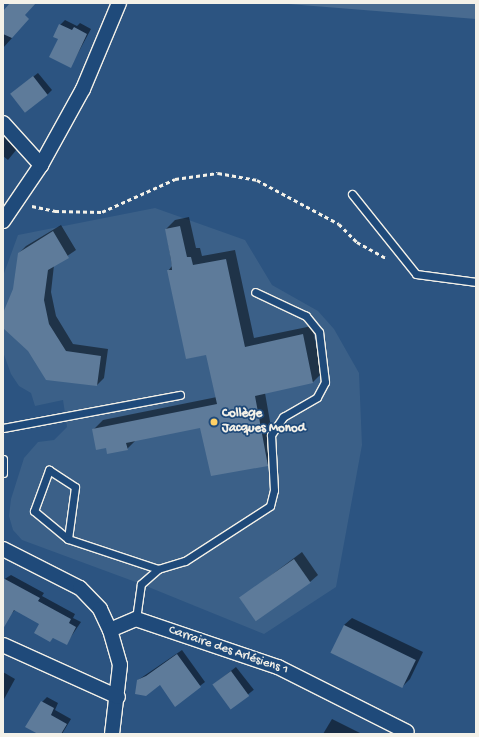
<!DOCTYPE html>
<meta charset="utf-8">
<style>
body{margin:0}
#map{position:relative;width:479px;height:737px;overflow:hidden;background:#2c5481;font-family:"Gochi Hand",sans-serif}
div>[style]{position:absolute}
.built>*{inset:0;background:#3b6088}
.green>*{inset:0;background:#496b90}
.shadow>*{inset:0;background:#0007;transform-origin:0 0}
.building>*{inset:0;background:#5e7b9a;transform-origin:0 0}
.path>*{height:2.5px;margin-top:-1.25px;transform-origin:0;background:repeating-linear-gradient(90deg,#f4f1e8 0 4px,transparent 0 7px)}
.roads{filter:drop-shadow(1px 0 #f4f1e8) drop-shadow(-1px 0 #f4f1e8) drop-shadow(0 1px #f4f1e8) drop-shadow(0 -1px #f4f1e8)}
.lane>*{height:7px;margin:-3.5px;padding:0 3.5px;transform-origin:3.5px;border-radius:3.5px;background:#1f4a7a}
.street>*{height:14px;margin:-7px;padding:0 7px;transform-origin:7px;border-radius:7px;background:#1f4a7a}
.dots>*{width:11px;height:11px;translate:-50% -50%;box-sizing:border-box;border:2px solid #1f4a7a;border-radius:50%}
span{translate:-50% -50%;white-space:nowrap;text-align:center;line-height:1.15;-webkit-text-stroke:3.5px #1f4a7a;paint-order:stroke}
.poi-label{font-size:13px;color:#f4f1e8;font-weight:700}
.left{translate:0 -50%;text-align:left}
.street-label{font-size:13px;color:#f4f1e8}
.frame{position:absolute;inset:0;border:4px solid #f4f1e8;pointer-events:none}
</style>
<div id="map">
<div class="built">
<i style="clip-path:polygon(155px 208px,245px 240px,272px 285px,318px 311px,334px 329px,359px 373px,362px 445px,336px 587px,264px 634px,141px 584px,22px 540px,13px 530px,9px 516px,11px 499px,24px 458px,38px 442px,54px 440px,67px 427px,63px 400px,35px 406px,31px 393px,19px 386px,11px 374px,3px 352px,3px 276px,18px 235px)"></i>
</div>
<div class="green">
<i style="clip-path:polygon(276px 3px,476px 3px,476px 19px)"></i>
</div>
<div class="shadow">
<i style="clip-path:polygon(65px 20px,77px 26px,80px 23px,91px 29px,71px 66px,59px 38px,60px 25px)"></i>
<i style="clip-path:polygon(3px 27px,12px 38px,3px 48px)"></i>
<i style="clip-path:polygon(38px 73px,52px 90px,47px 95px,16px 90px)"></i>
<i style="clip-path:polygon(3px 132px,21px 144px,8px 160px,3px 156px)"></i>
<i style="clip-path:polygon(189px 217px,196px 248px,200px 248px,202px 256px,235px 250px,254px 338px,312px 326px,322px 373px,313px 382px,265px 393px,276px 456px,267px 465px,201px 427px,136px 440px,127px 449px,106px 446px,93px 430px,103px 420px,217px 397px,207px 354px,168px 271px,172px 266px,166px 229px,175px 220px)"></i>
<i style="clip-path:polygon(61px 225px,76px 250px,54px 265px,51px 292px,56px 316px,73px 344px,108px 349px,104px 378px,97px 385px,29px 351px,3px 326px,3px 315px,14px 290px,19px 253px,26px 246px)"></i>
<i style="clip-path:polygon(302px 552px,318px 575px,310px 582px,241px 598px)"></i>
<i style="clip-path:polygon(11px 575px,44px 593px,42px 596px,75px 614px,73px 618px,81px 622px,66px 644px,54px 637px,50px 641px,40px 623px,15px 610px,11px 614px,3px 610px,3px 580px)"></i>
<i style="clip-path:polygon(352px 618px,423px 652px,410px 679px,402px 687px,344px 625px)"></i>
<i style="clip-path:polygon(182px 650px,205px 682px,175px 705px,160px 684px,138px 680px)"></i>
<i style="left:236px;top:667px;width:29px;height:29px;rotate:52deg"></i>
<i style="clip-path:polygon(3px 672px,15px 679px,3px 701px)"></i>
<i style="clip-path:polygon(47px 697px,58px 703px,55px 710px,71px 719px,62px 734px,40px 734px,42px 702px)"></i>
<i style="clip-path:polygon(332px 719px,362px 734px,323px 734px)"></i>
</div>
<div class="building">
<i style="clip-path:polygon(10px 3px,36px 3px,25px 15px,29px 19px,12px 38px,3px 34px,3px 11px)"></i>
<i style="clip-path:polygon(59px 24px,72px 30px,74px 27px,87px 34px,71px 68px,49px 57px,58px 39px,53px 37px)"></i>
<i style="left:33px;top:76px;width:24px;height:29px;rotate:52deg"></i>
<i style="clip-path:polygon(180px 226px,187px 257px,191px 257px,193px 265px,226px 259px,245px 347px,303px 334px,313px 383px,255px 396px,268px 466px,211px 476px,200px 428px,126px 443px,128px 450px,107px 454px,106px 448px,96px 450px,92px 429px,217px 404px,206px 355px,186px 359px,167px 270px,172px 270px,171px 260px,165px 229px)"></i>
<i style="clip-path:polygon(53px 231px,69px 258px,48px 270px,44px 300px,49px 324px,66px 351px,101px 356px,97px 386px,46px 380px,28px 351px,3px 328px,3px 313px,13px 289px,18px 253px)"></i>
<i style="left:294px;top:559px;width:29px;height:67px;rotate:55deg"></i>
<i style="clip-path:polygon(3px 578px,40px 598px,38px 601px,71px 619px,69px 623px,76px 627px,67px 645px,53px 638px,50px 642px,34px 633px,39px 624px,14px 610px,3px 629px)"></i>
<i style="left:344px;top:625px;width:80px;height:31px;rotate:26deg"></i>
<i style="clip-path:polygon(177px 654px,201px 687px,175px 707px,160px 685px,146px 696px,135px 694px,137px 680px,146px 676px)"></i>
<i style="left:231px;top:671px;width:31px;height:23px;rotate:54deg"></i>
<i style="clip-path:polygon(41px 701px,54px 708px,51px 715px,67px 724px,61px 734px,38px 734px,25px 727px)"></i>
</div>
<div class="path">
<i style="left:32px;top:206px;width:24px;rotate:12deg"></i>
<i style="left:55px;top:211px;width:47px;rotate:1.2deg"></i>
<i style="left:102px;top:212px;width:80px;rotate:-24.3deg"></i>
<i style="left:175px;top:179px;width:43px;rotate:-7.9deg"></i>
<i style="left:218px;top:173px;width:40px;rotate:10deg"></i>
<i style="left:257px;top:180px;width:93px;rotate:28.2deg"></i>
<i style="left:339px;top:224px;width:25px;rotate:45deg"></i>
<i style="left:357px;top:242px;width:33px;rotate:29deg"></i>
</div>
<div class="roads">
<div class="lane">
<i style="left:352px;top:194px;width:102px;rotate:51.3deg"></i>
<i style="left:416px;top:274px;width:61px;rotate:7.6deg"></i>
<i style="left:3px;top:428px;width:180px;rotate:-10.6deg"></i>
<i style="left:3px;top:459px;width:14px;rotate:90deg"></i>
<i style="left:68px;top:539px;width:44px;rotate:-140.5deg"></i>
<i style="left:34px;top:511px;width:44px;rotate:-69.9deg"></i>
<i style="left:49px;top:470px;width:31px;rotate:33deg"></i>
<i style="left:75px;top:487px;width:52px;rotate:97.7deg"></i>
<i style="left:68px;top:539px;width:95px;rotate:18.4deg"></i>
<i style="left:136px;top:619px;width:35px;rotate:-82deg"></i>
<i style="left:141px;top:584px;width:23px;rotate:-41deg"></i>
<i style="left:158px;top:569px;width:28px;rotate:-17deg"></i>
<i style="left:185px;top:561px;width:101px;rotate:-32.9deg"></i>
<i style="left:270px;top:506px;width:16px;rotate:-76deg"></i>
<i style="left:274px;top:490px;width:55px;rotate:-93.1deg"></i>
<i style="left:271px;top:435px;width:22px;rotate:-56deg"></i>
<i style="left:283px;top:417px;width:39px;rotate:-30deg"></i>
<i style="left:317px;top:397px;width:17px;rotate:-62deg"></i>
<i style="left:325px;top:382px;width:50px;rotate:-96.8deg"></i>
<i style="left:319px;top:332px;width:21px;rotate:-129deg"></i>
<i style="left:306px;top:316px;width:56px;rotate:-154.8deg"></i>
</div>
<div class="street">
<i style="left:3px;top:123px;width:57px;rotate:47.9deg"></i>
<i style="left:3px;top:221px;width:68px;rotate:-55.8deg"></i>
<i style="left:41px;top:165px;width:87px;rotate:-61.1deg"></i>
<i style="left:83px;top:89px;width:93px;rotate:-67.3deg"></i>
<i style="left:3px;top:549px;width:86px;rotate:26.9deg"></i>
<i style="left:80px;top:588px;width:29px;rotate:46deg"></i>
<i style="left:100px;top:609px;width:23px;rotate:65deg"></i>
<i style="left:110px;top:630px;width:36px;rotate:74deg"></i>
<i style="left:120px;top:665px;width:69px;rotate:96.6deg"></i>
<i style="left:110px;top:630px;width:28px;rotate:-23deg"></i>
<i style="left:136px;top:619px;width:150px;rotate:18.7deg"></i>
<i style="left:278px;top:667px;width:144px;rotate:26.7deg"></i>
<i style="left:3px;top:645px;width:126px;rotate:24.3deg"></i>
</div>
</div>
<div class="dots">
<i style="left:214px;top:422px;background:#ffd166"></i>
</div>
<div class="poi-label">
<span class="left" style="left:222px;top:422px">Collège<br>Jacques Monod</span>
</div>
<div class="street-label">
<span style="left:228px;top:651px;rotate:19deg">Carraire des Arlésiens 1</span>
</div>
<div class="frame"></div>
</div>
